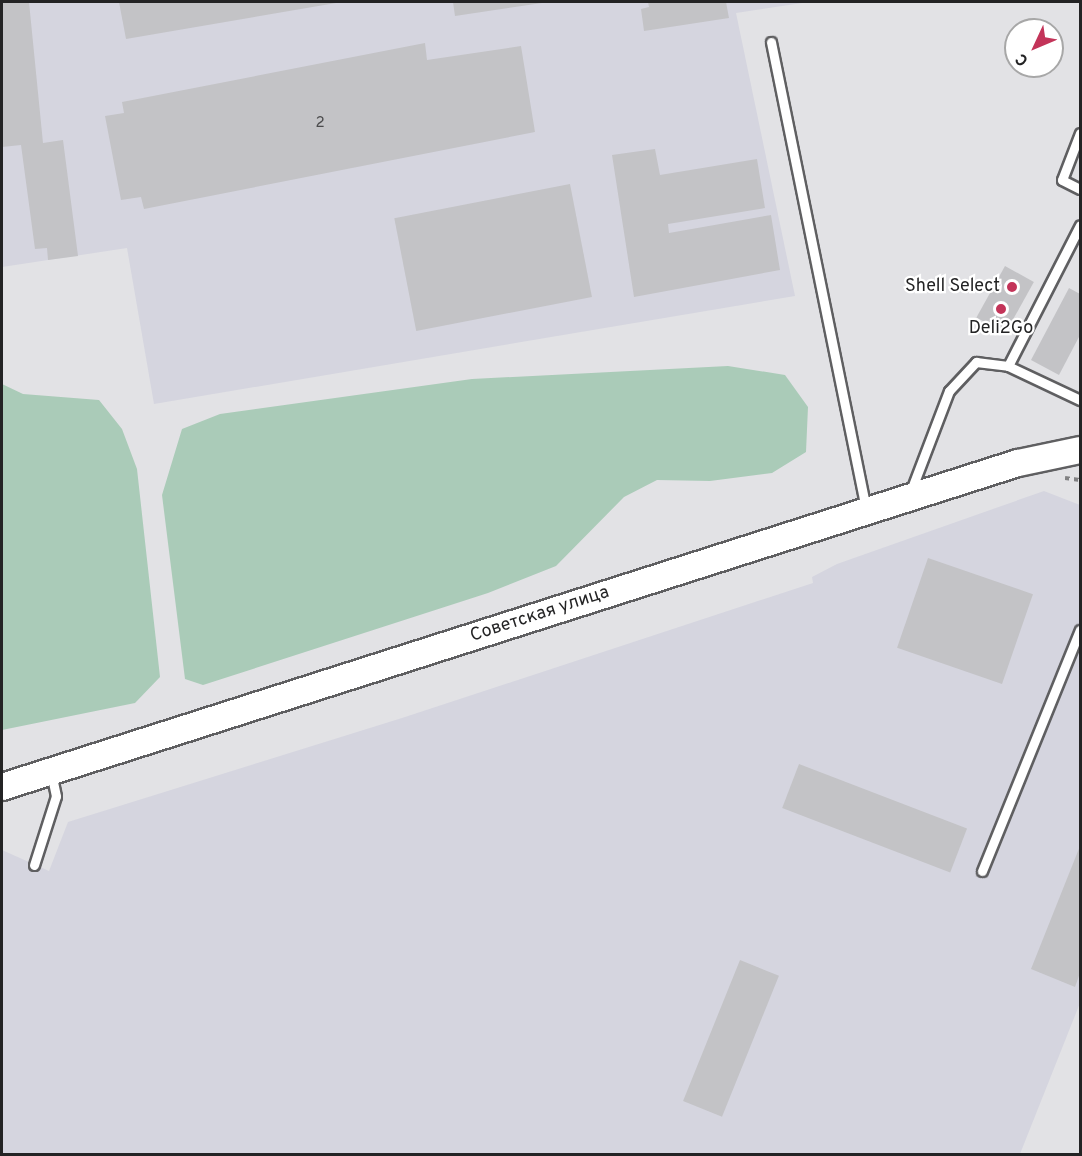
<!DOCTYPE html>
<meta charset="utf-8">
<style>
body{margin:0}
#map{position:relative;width:1082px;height:1156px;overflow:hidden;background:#e2e2e5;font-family:Overpass,sans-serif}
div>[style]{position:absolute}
.built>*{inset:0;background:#d5d5df}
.green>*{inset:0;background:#aacbb8}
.building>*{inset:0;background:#c3c3c6;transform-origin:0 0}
.path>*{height:4px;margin-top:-2px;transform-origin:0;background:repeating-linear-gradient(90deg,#818183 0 4.5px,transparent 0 9px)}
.roads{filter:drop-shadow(2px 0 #5f5f61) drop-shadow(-2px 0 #5f5f61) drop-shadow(0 2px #5f5f61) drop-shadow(0 -2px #5f5f61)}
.lane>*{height:9px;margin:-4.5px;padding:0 4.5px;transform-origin:4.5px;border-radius:4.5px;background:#fff}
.secondary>*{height:26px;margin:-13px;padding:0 13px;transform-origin:13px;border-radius:13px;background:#fff}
.dots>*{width:16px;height:16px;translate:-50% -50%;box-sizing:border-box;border:3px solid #fff;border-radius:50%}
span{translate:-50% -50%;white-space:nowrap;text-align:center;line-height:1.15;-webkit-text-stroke:4.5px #fff;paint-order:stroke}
.number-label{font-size:15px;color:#4b4b4c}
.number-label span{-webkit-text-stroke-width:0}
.poi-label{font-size:18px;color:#232324}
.right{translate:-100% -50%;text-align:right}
.street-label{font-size:18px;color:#232324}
.frame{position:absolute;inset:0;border:3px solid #232324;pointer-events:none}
.north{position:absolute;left:1004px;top:18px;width:60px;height:60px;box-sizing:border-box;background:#fff;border:2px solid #a7a7a7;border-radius:50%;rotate:226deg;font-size:16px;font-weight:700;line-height:24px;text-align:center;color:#232324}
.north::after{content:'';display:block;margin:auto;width:21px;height:27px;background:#c33459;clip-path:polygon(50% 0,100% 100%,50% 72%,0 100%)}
</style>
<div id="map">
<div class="built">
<i style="clip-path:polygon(2px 2px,809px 2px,736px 13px,795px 296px,154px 404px,127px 248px,2px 267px)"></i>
<i style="clip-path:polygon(1044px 491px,1080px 505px,1080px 1003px,1020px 1154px,2px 1154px,2px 850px,49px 871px,68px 822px,402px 718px,813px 583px,812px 577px,837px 564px)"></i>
</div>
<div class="green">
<i style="clip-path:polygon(728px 366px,785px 375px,808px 407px,806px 452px,772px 473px,710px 481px,657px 480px,624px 497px,556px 566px,488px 593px,203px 685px,185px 679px,162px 495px,182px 429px,220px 414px,472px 379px)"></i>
<i style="clip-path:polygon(2px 384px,23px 394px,99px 400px,122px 429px,137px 469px,160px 677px,135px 703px,2px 730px)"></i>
</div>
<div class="building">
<i style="clip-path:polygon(2px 2px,29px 2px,43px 143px,63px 140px,78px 256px,48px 260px,47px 248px,35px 249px,21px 145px,2px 147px)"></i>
<i style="clip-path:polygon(119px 2px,336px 2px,336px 3px,126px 39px)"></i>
<i style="clip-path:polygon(453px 2px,542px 2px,542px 3px,455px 16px)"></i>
<i style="clip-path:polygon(648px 2px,726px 2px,729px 18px,644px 31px,641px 9px,649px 7px)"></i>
<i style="clip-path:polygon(425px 43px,427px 60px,521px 46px,535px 132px,144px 209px,141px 197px,121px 200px,105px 116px,124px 113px,122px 102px)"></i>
<i style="clip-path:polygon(655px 149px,660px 175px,757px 159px,765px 208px,668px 224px,669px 233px,771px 215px,780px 270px,634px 297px,612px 155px)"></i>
<i style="left:570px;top:184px;width:115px;height:179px;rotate:79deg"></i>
<i style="left:1005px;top:266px;width:33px;height:59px;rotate:29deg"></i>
<i style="clip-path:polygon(1069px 288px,1080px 294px,1080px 335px,1059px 375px,1031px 360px)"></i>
<i style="left:928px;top:558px;width:111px;height:95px;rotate:19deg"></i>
<i style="left:799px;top:764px;width:180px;height:47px;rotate:21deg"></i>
<i style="clip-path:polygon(1080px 846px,1080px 973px,1075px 987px,1031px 969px)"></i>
<i style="left:740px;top:960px;width:42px;height:152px;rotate:22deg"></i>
</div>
<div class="path">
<i style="left:1065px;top:478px;width:15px;rotate:8deg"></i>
</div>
<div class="roads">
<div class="lane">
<i style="left:771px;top:42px;width:476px;rotate:78.5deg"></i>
<i style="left:1080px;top:133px;width:50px;rotate:111deg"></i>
<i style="left:1062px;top:180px;width:20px;rotate:27deg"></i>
<i style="left:1008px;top:366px;width:158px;rotate:-62.9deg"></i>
<i style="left:910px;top:493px;width:109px;rotate:-69.1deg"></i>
<i style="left:949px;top:391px;width:40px;rotate:-47deg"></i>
<i style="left:976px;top:362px;width:32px;rotate:7deg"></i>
<i style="left:1008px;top:366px;width:80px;rotate:25.3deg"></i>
<i style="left:34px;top:865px;width:72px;rotate:-72.3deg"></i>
<i style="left:56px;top:796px;width:25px;rotate:-102deg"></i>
<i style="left:982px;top:871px;width:260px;rotate:-67.9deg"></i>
</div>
<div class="secondary">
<i style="left:2px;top:787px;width:1066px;rotate:-17.69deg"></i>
<i style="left:1018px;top:463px;width:63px;rotate:-11.8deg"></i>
</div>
</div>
<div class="dots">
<i style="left:1012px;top:287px;background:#c33459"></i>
<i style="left:1001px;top:309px;background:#c33459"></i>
</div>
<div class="number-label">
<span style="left:320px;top:124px">2</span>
</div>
<div class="poi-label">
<span class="right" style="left:1000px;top:287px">Shell Select</span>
<span style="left:1001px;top:329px">Deli2Go</span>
</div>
<div class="street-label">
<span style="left:540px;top:615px;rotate:-18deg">Советская улица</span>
</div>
<div class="frame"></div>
<div class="north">С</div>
</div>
